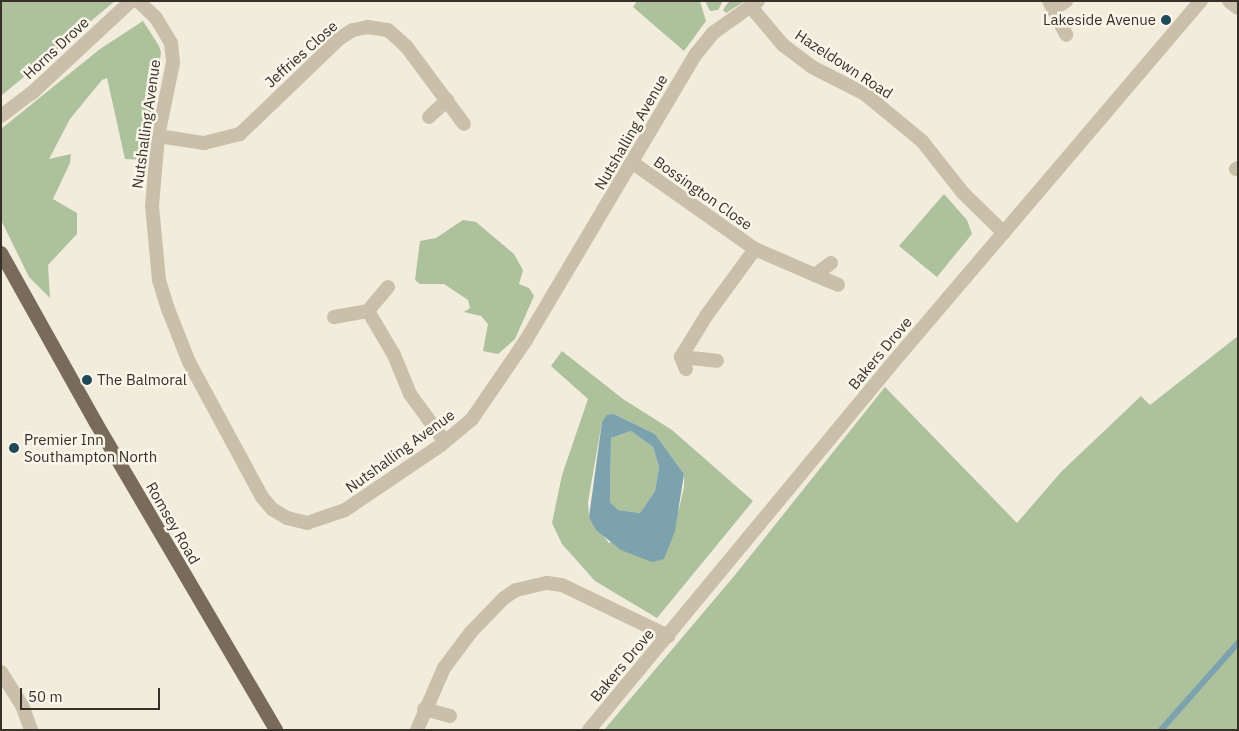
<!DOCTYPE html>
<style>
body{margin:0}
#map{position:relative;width:1239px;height:731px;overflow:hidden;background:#f2ecdd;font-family:"IBM Plex Sans",sans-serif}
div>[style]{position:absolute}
.green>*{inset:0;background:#adc19d}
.water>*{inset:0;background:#7ca2ae}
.stream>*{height:5.5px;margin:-2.75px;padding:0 2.75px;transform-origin:2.75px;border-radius:2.75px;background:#7ca2ae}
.minor>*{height:14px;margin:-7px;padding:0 7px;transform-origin:7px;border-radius:7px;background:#cabfa9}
.tertiary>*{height:14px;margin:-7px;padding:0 7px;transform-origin:7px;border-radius:7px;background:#cabfa9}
.primary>*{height:14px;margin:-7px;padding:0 7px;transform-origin:7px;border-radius:7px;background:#796b5a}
.dots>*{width:14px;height:14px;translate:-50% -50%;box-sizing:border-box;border:2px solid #f9f5e9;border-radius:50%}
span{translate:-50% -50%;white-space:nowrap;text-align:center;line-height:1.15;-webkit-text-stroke:5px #f9f5e9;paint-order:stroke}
.poi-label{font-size:15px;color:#373029}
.right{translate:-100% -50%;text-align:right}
.left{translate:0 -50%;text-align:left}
.street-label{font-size:15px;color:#373029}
.frame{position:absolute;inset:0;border:2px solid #373029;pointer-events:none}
.scale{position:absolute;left:20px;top:688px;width:140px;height:22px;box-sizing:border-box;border:2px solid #373029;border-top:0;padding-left:6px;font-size:15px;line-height:18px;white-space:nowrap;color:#373029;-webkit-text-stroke:4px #f9f5e9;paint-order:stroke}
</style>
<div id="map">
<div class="green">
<i style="clip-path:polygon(1px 1px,115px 1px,1px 96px)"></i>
<i style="clip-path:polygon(637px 1px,700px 1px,706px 21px,684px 51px,633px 7px)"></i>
<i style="clip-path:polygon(705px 1px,723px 1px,718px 10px,710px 11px)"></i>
<i style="clip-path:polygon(729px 1px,745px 1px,726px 13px,723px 10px)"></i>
<i style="clip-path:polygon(143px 21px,159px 46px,161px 53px,144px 160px,125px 159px,107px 78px,102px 80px,70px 119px,49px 159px,71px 154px,70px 163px,53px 199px,77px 213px,77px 234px,48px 265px,50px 298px,29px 277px,1px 220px,1px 129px,100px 49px)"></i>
<i style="clip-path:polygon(944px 194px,967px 220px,972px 234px,937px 277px,899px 246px)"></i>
<i style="clip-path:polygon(463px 220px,476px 222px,514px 254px,523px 270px,519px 284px,529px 288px,534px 296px,515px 339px,498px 354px,483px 351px,488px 324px,481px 316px,464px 312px,470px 308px,468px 300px,444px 284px,420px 284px,415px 280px,420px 241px,436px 238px)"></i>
<i style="clip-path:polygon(1238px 336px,1238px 730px,604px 730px,735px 575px,885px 387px,1017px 523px,1061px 472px,1141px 396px,1150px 405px)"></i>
<i style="clip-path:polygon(evenodd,562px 351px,623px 399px,672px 430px,753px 501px,657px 618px,595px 581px,562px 544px,552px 523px,562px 475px,588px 399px,551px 366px,562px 351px,614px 414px,655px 434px,684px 474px,684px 487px,679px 509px,609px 543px,589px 517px,588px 502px,602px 422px,614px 414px)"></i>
<i style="clip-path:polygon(631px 431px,653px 447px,659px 467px,655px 491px,640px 513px,617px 510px,610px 502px,611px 438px)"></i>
</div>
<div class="water">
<i style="clip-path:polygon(evenodd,614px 414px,655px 434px,684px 474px,675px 531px,664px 559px,652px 562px,621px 550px,596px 530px,589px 517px,602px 422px,607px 415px,614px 414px,631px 431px,653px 447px,659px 467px,655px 491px,640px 513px,618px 510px,610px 502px,611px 438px,631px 431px)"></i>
</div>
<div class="stream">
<i style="left:1161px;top:730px;width:116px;rotate:-48.5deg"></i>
</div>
<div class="minor">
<i style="left:138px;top:1px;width:25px;rotate:43deg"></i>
<i style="left:156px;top:18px;width:29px;rotate:59deg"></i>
<i style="left:171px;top:43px;width:20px;rotate:84deg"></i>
<i style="left:173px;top:63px;width:75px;rotate:101.6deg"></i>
<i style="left:158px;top:136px;width:70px;rotate:94.9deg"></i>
<i style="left:152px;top:206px;width:74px;rotate:84.6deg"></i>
<i style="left:159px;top:280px;width:30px;rotate:73deg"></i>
<i style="left:168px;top:309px;width:57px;rotate:68.4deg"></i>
<i style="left:189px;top:362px;width:153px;rotate:61.6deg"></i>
<i style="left:262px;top:497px;width:16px;rotate:50deg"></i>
<i style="left:272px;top:509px;width:17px;rotate:31deg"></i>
<i style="left:287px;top:518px;width:21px;rotate:14deg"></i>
<i style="left:307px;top:523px;width:40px;rotate:-18.9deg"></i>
<i style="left:345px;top:510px;width:116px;rotate:-34.1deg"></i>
<i style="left:441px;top:445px;width:40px;rotate:-40deg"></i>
<i style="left:472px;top:419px;width:96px;rotate:-55.6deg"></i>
<i style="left:526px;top:340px;width:333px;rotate:-59.3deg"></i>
<i style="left:696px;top:54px;width:27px;rotate:-51deg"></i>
<i style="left:713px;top:33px;width:55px;rotate:-35.4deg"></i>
<i style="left:1049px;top:1px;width:38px;rotate:63deg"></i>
<i style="left:1229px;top:1px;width:11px;rotate:38deg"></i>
<i style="left:751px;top:7px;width:50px;rotate:49.9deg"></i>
<i style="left:783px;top:45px;width:36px;rotate:37deg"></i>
<i style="left:812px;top:67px;width:59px;rotate:27deg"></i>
<i style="left:865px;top:94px;width:74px;rotate:39.5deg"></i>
<i style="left:922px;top:141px;width:66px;rotate:51.7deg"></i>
<i style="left:963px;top:193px;width:57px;rotate:44.3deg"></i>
<i style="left:1055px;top:8px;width:13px;rotate:-32deg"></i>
<i style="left:1px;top:116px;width:39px;rotate:-37deg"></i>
<i style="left:32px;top:93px;width:135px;rotate:-42.9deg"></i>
<i style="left:429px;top:117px;width:25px;rotate:-43deg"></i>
<i style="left:158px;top:136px;width:47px;rotate:8.7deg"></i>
<i style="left:204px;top:143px;width:37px;rotate:-14deg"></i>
<i style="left:240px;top:134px;width:139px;rotate:-43.8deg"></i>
<i style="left:340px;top:38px;width:15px;rotate:-32deg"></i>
<i style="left:353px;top:30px;width:15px;rotate:-11deg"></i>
<i style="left:368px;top:27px;width:20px;rotate:9deg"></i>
<i style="left:388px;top:30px;width:24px;rotate:42deg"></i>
<i style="left:406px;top:46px;width:97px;rotate:53.4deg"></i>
<i style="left:633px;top:163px;width:149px;rotate:35.2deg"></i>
<i style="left:755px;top:249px;width:65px;rotate:23.4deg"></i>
<i style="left:815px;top:275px;width:20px;rotate:-37deg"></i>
<i style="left:1236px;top:169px;width:2px;rotate:-27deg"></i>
<i style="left:815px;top:275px;width:25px;rotate:23deg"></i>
<i style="left:388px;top:287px;width:31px;rotate:130deg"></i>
<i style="left:368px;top:311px;width:51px;rotate:59.4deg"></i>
<i style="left:394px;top:355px;width:42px;rotate:67.7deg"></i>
<i style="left:410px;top:394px;width:59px;rotate:53.9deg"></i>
<i style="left:334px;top:317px;width:35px;rotate:-10deg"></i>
<i style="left:681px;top:357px;width:36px;rotate:6deg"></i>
<i style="left:686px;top:369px;width:13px;rotate:-113deg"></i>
<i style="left:681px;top:357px;width:48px;rotate:-58.6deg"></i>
<i style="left:706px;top:316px;width:83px;rotate:-53.8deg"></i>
<i style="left:1px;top:672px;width:39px;rotate:58deg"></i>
<i style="left:22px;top:705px;width:27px;rotate:70deg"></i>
<i style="left:424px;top:709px;width:27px;rotate:15deg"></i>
<i style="left:417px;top:730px;width:68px;rotate:-66.5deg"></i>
<i style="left:444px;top:668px;width:45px;rotate:-53.1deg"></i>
<i style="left:471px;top:632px;width:47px;rotate:-45.9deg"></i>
<i style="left:504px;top:598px;width:14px;rotate:-34deg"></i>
<i style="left:516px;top:590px;width:32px;rotate:-13deg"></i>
<i style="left:547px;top:583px;width:15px;rotate:8deg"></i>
<i style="left:562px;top:585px;width:118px;rotate:25.7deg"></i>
</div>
<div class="tertiary">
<i style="left:589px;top:730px;width:472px;rotate:-50.4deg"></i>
<i style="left:890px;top:366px;width:480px;rotate:-49.6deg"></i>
</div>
<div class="primary">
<i style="left:1px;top:253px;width:195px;rotate:60.8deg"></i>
<i style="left:96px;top:423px;width:356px;rotate:59.6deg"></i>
</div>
<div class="dots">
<i style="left:1166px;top:20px;background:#1f4858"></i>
<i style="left:87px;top:380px;background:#1f4858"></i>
<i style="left:14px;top:448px;background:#1f4858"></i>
</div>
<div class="poi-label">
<span class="right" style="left:1156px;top:20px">Lakeside Avenue</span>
<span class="left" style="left:97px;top:380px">The Balmoral</span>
<span class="left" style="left:24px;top:448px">Premier Inn<br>Southampton North</span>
</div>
<div class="street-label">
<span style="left:56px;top:48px;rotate:-43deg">Horns Drove</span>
<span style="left:301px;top:54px;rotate:-42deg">Jeffries Close</span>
<span style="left:844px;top:64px;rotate:33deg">Hazeldown Road</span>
<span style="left:146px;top:124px;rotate:-82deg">Nutshalling Avenue</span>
<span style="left:631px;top:132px;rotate:-60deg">Nutshalling Avenue</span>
<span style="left:703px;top:193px;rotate:35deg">Bossington Close</span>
<span style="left:880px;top:353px;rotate:-50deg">Bakers Drove</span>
<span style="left:400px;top:451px;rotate:-36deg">Nutshalling Avenue</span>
<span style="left:173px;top:523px;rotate:60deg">Romsey Road</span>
<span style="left:622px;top:665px;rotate:-50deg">Bakers Drove</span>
</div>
<div class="frame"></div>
<div class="scale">50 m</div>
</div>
